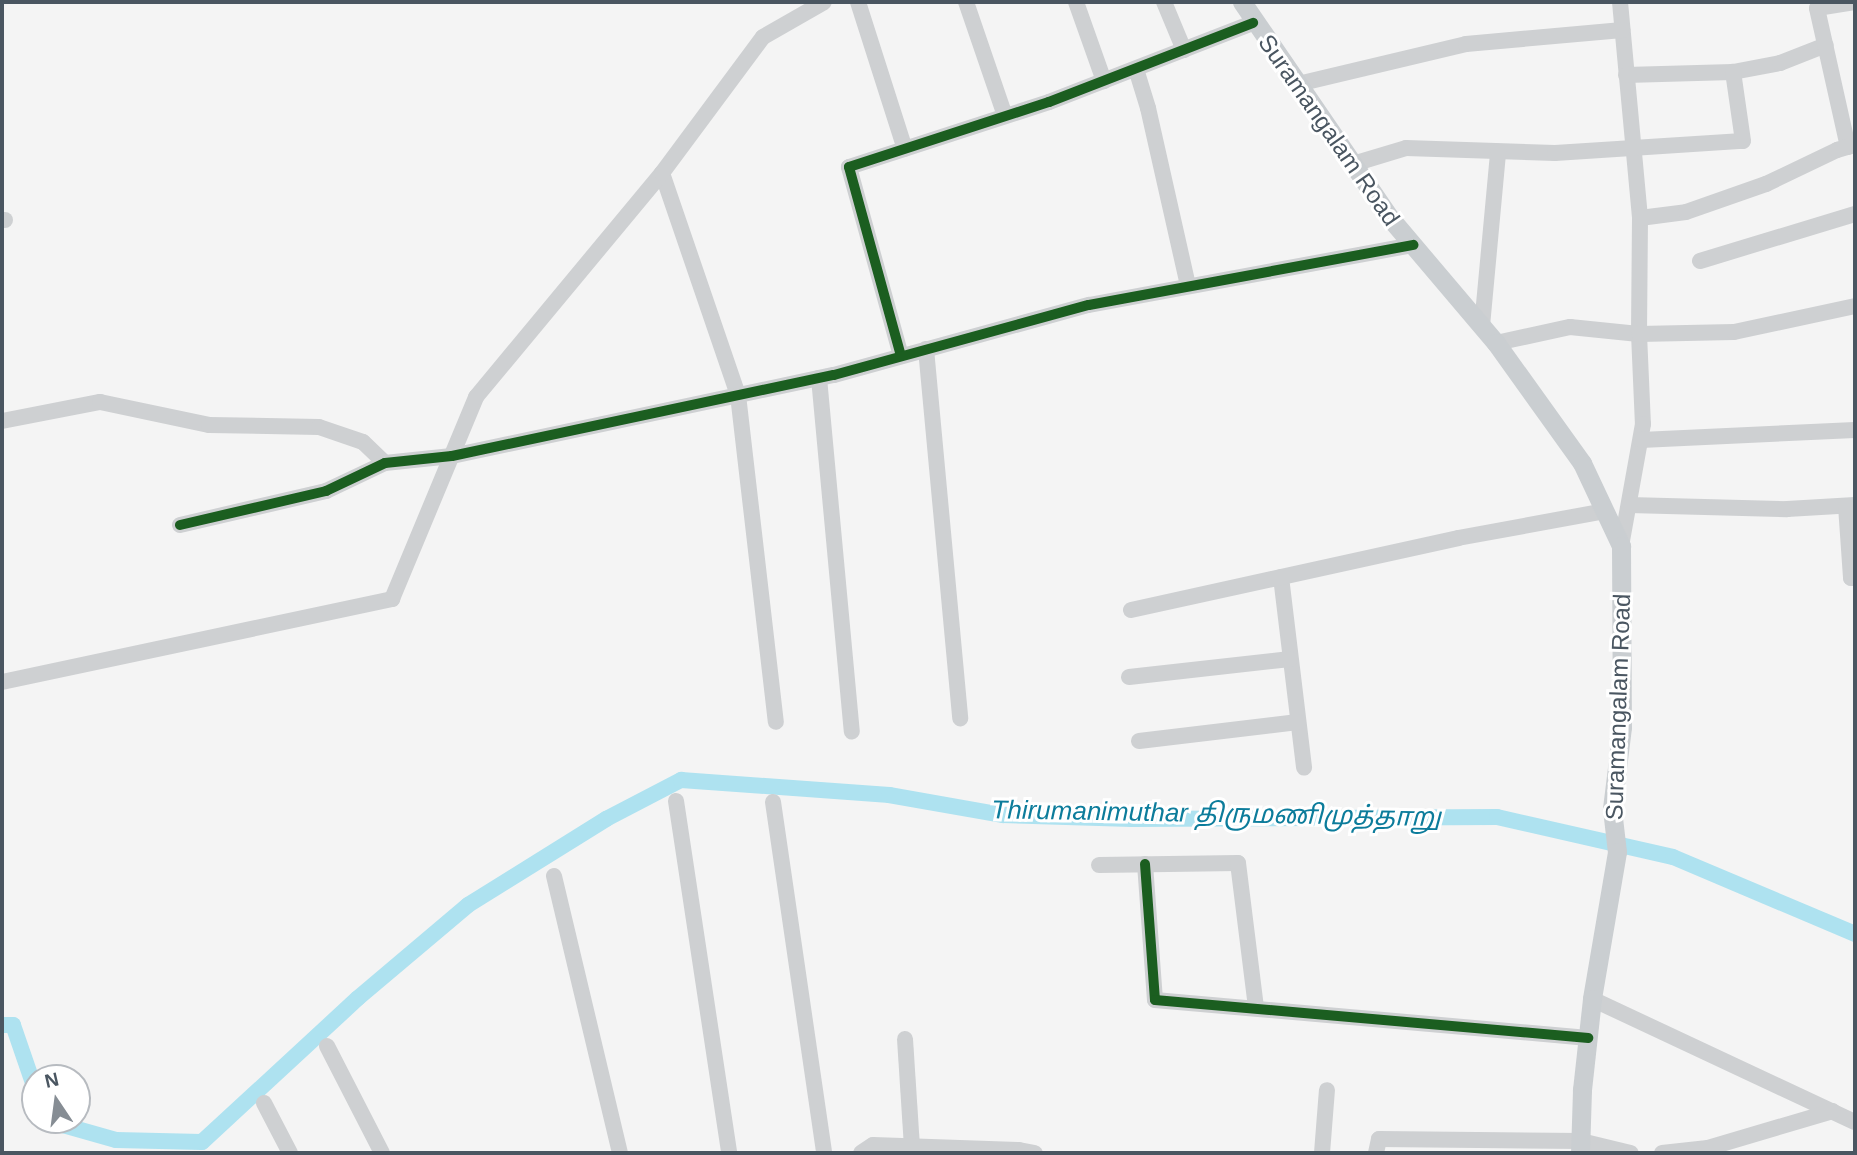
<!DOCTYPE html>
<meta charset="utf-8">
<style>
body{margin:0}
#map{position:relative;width:1857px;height:1155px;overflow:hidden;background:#f4f4f4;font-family:Helvetica,"Noto Sans Tamil",sans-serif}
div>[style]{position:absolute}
.canal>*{height:16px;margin:-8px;padding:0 8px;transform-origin:8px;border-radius:8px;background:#aee2f0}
.minor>*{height:16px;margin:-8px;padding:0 8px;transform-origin:8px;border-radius:8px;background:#ced0d2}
.major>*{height:19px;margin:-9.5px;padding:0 9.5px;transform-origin:9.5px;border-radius:9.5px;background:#caced1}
.cycleway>*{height:10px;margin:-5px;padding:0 5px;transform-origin:5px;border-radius:5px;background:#1b5e20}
span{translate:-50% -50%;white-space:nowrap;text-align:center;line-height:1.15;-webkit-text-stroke:6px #fff;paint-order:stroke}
.street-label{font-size:24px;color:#4a5661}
.water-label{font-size:26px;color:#0c7c9b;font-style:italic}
.frame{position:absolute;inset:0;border:4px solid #4a5661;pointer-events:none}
.north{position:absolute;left:21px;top:1064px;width:70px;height:70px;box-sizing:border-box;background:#fff;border:2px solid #b7bbc0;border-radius:50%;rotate:347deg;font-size:19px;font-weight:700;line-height:28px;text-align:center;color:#4a5661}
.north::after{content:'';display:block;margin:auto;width:24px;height:32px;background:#868d94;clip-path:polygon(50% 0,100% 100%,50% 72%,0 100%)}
</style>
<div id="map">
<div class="canal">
<i style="left:2px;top:1025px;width:11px"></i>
<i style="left:13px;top:1025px;width:68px;rotate:71deg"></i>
<i style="left:56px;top:1120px;width:9px;rotate:36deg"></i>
<i style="left:63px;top:1125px;width:55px;rotate:15.8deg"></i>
<i style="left:116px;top:1140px;width:86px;rotate:1.3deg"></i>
<i style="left:202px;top:1142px;width:212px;rotate:-42.7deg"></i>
<i style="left:358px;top:998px;width:144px;rotate:-40.2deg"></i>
<i style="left:468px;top:905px;width:163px;rotate:-31.9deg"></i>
<i style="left:606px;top:819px;width:85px;rotate:-27.5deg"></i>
<i style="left:681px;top:780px;width:209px;rotate:4.1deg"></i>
<i style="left:889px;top:795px;width:116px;rotate:10deg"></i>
<i style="left:1003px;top:815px;width:129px;rotate:1.8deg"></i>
<i style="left:1132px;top:819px;width:365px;rotate:-0.3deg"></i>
<i style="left:1497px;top:817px;width:180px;rotate:12.8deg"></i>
<i style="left:1673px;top:857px;width:198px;rotate:22.9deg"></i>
</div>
<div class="minor">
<i style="left:858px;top:2px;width:154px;rotate:72.3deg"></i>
<i style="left:966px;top:2px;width:120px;rotate:71.1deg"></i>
<i style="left:1076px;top:2px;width:84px;rotate:70.5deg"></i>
<i style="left:1164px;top:2px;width:52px;rotate:67.4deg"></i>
<i style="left:1620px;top:2px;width:217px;rotate:84.7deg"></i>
<i style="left:1640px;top:218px;width:116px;rotate:90.5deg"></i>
<i style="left:1639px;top:334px;width:90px;rotate:87.5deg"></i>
<i style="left:1643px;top:424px;width:124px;rotate:100.2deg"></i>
<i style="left:1136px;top:69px;width:41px;rotate:72.9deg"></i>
<i style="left:1148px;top:108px;width:182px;rotate:77.3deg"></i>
<i style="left:1626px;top:75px;width:107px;rotate:-1.6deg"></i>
<i style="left:1733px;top:72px;width:48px;rotate:-10.8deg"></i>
<i style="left:1780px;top:63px;width:49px;rotate:-21.4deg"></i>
<i style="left:1298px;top:84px;width:173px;rotate:-13.4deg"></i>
<i style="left:1466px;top:44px;width:157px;rotate:-5.1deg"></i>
<i style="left:1848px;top:147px;width:142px;rotate:-102.6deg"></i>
<i style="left:1817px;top:8px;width:38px;rotate:-9deg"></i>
<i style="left:1353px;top:164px;width:55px;rotate:-16.8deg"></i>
<i style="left:1406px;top:148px;width:149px;rotate:1.9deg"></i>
<i style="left:1555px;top:153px;width:188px;rotate:-3.7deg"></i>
<i style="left:1743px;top:141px;width:70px;rotate:-98.2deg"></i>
<i style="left:662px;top:173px;width:235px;rotate:71.1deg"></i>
<i style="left:738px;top:395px;width:329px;rotate:83.4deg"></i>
<i style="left:1640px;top:218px;width:46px;rotate:-7.4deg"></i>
<i style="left:1686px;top:212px;width:85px;rotate:-19.3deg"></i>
<i style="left:1766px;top:184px;width:79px;rotate:-25.6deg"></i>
<i style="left:1837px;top:150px;width:19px;rotate:-16deg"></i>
<i style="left:2px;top:220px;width:3px"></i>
<i style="left:1700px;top:261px;width:162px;rotate:-16.9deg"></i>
<i style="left:1482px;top:326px;width:175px;rotate:-84.7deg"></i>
<i style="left:1496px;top:343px;width:76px;rotate:-12.2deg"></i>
<i style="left:1570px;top:327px;width:69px;rotate:5.8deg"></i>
<i style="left:1639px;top:334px;width:95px;rotate:-1.2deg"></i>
<i style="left:1734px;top:332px;width:124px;rotate:-12.1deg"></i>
<i style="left:926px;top:349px;width:371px;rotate:84.7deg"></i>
<i style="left:901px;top:356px;width:196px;rotate:-105.4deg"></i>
<i style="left:849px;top:167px;width:210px;rotate:-18deg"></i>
<i style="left:1049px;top:102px;width:219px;rotate:-21.2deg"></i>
<i style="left:819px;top:378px;width:355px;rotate:84.7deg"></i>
<i style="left:2px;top:421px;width:100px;rotate:-11deg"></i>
<i style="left:100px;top:402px;width:111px;rotate:11.9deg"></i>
<i style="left:209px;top:425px;width:110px;rotate:1deg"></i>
<i style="left:319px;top:427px;width:46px;rotate:18.8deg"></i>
<i style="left:363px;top:442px;width:30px;rotate:44deg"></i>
<i style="left:1641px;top:440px;width:214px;rotate:-2.7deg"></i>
<i style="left:1629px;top:505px;width:158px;rotate:1.5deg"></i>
<i style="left:1787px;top:509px;width:68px;rotate:-3.4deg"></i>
<i style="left:1846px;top:506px;width:72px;rotate:86deg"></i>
<i style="left:1851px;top:578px;width:4px"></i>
<i style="left:180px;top:525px;width:150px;rotate:-13.1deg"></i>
<i style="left:326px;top:491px;width:65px;rotate:-25.4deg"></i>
<i style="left:385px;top:463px;width:67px;rotate:-6deg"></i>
<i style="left:452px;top:456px;width:390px;rotate:-12deg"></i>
<i style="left:834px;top:375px;width:264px;rotate:-15.4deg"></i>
<i style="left:1089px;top:305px;width:330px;rotate:-10.5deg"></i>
<i style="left:1281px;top:577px;width:192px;rotate:83.1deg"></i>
<i style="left:1131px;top:610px;width:335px;rotate:-12.4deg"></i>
<i style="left:1458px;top:538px;width:149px;rotate:-10.4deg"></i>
<i style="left:1129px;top:677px;width:162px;rotate:-6.4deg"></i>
<i style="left:2px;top:682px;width:399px;rotate:-12deg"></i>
<i style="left:392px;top:599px;width:219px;rotate:-67.4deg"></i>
<i style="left:476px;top:397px;width:291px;rotate:-50.3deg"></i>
<i style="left:662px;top:173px;width:169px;rotate:-53.4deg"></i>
<i style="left:763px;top:37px;width:70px;rotate:-29.8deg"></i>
<i style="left:1139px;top:741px;width:160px;rotate:-6.8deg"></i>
<i style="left:676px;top:801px;width:356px;rotate:81.4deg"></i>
<i style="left:773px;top:802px;width:355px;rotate:81.7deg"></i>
<i style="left:1145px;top:864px;width:136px;rotate:85.8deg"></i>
<i style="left:1155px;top:1000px;width:435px;rotate:5deg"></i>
<i style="left:1099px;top:865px;width:139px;rotate:-0.8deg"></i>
<i style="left:1238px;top:863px;width:146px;rotate:82.9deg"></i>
<i style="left:554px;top:876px;width:285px;rotate:76.6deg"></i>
<i style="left:1592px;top:999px;width:290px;rotate:25.1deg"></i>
<i style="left:905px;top:1039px;width:107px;rotate:86.3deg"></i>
<i style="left:327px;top:1046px;width:120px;rotate:62.8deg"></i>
<i style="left:264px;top:1103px;width:56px;rotate:62.5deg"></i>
<i style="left:861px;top:1153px;width:14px;rotate:-34deg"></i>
<i style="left:873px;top:1145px;width:146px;rotate:2deg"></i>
<i style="left:1019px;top:1150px;width:16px;rotate:11deg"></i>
<i style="left:1322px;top:1153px;width:63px;rotate:-85.5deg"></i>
<i style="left:1376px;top:1153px;width:14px;rotate:-78deg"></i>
<i style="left:1379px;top:1139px;width:202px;rotate:0.6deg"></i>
<i style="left:1581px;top:1141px;width:51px;rotate:13.5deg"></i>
<i style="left:1662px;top:1153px;width:46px;rotate:-6.2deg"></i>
<i style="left:1708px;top:1148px;width:130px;rotate:-16.5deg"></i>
</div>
<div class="major">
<i style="left:1242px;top:2px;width:262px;rotate:55.6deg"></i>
<i style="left:1390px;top:218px;width:164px;rotate:49.7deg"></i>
<i style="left:1496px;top:343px;width:148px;rotate:54.4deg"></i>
<i style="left:1582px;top:463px;width:92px;rotate:64.8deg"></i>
<i style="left:1621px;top:546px;width:181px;rotate:89.7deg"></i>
<i style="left:1622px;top:727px;width:83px;rotate:97deg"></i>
<i style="left:1612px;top:809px;width:43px;rotate:83.4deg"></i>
<i style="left:1617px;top:852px;width:149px;rotate:99.7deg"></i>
<i style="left:1592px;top:999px;width:92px;rotate:96.3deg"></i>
<i style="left:1582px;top:1090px;width:63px;rotate:91.8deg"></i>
</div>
<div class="cycleway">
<i style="left:901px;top:356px;width:196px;rotate:-105.4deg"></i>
<i style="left:849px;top:167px;width:210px;rotate:-18deg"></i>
<i style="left:1049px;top:102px;width:219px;rotate:-21.2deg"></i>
<i style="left:180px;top:525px;width:150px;rotate:-13.1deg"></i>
<i style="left:326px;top:491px;width:65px;rotate:-25.4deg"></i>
<i style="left:385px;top:463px;width:67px;rotate:-6deg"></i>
<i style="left:452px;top:456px;width:390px;rotate:-12deg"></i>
<i style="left:834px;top:375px;width:264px;rotate:-15.4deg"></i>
<i style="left:1089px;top:305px;width:330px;rotate:-10.5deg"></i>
<i style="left:1145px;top:864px;width:136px;rotate:85.8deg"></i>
<i style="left:1155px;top:1000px;width:435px;rotate:5deg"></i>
</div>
<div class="street-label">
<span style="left:1329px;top:130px;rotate:55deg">Suramangalam Road</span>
<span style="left:1618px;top:707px;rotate:-88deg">Suramangalam Road</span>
</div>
<div class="water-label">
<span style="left:1216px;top:814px;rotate:1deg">Thirumanimuthar திருமணிமுத்தாறு</span>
</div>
<div class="frame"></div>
<div class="north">N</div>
</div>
